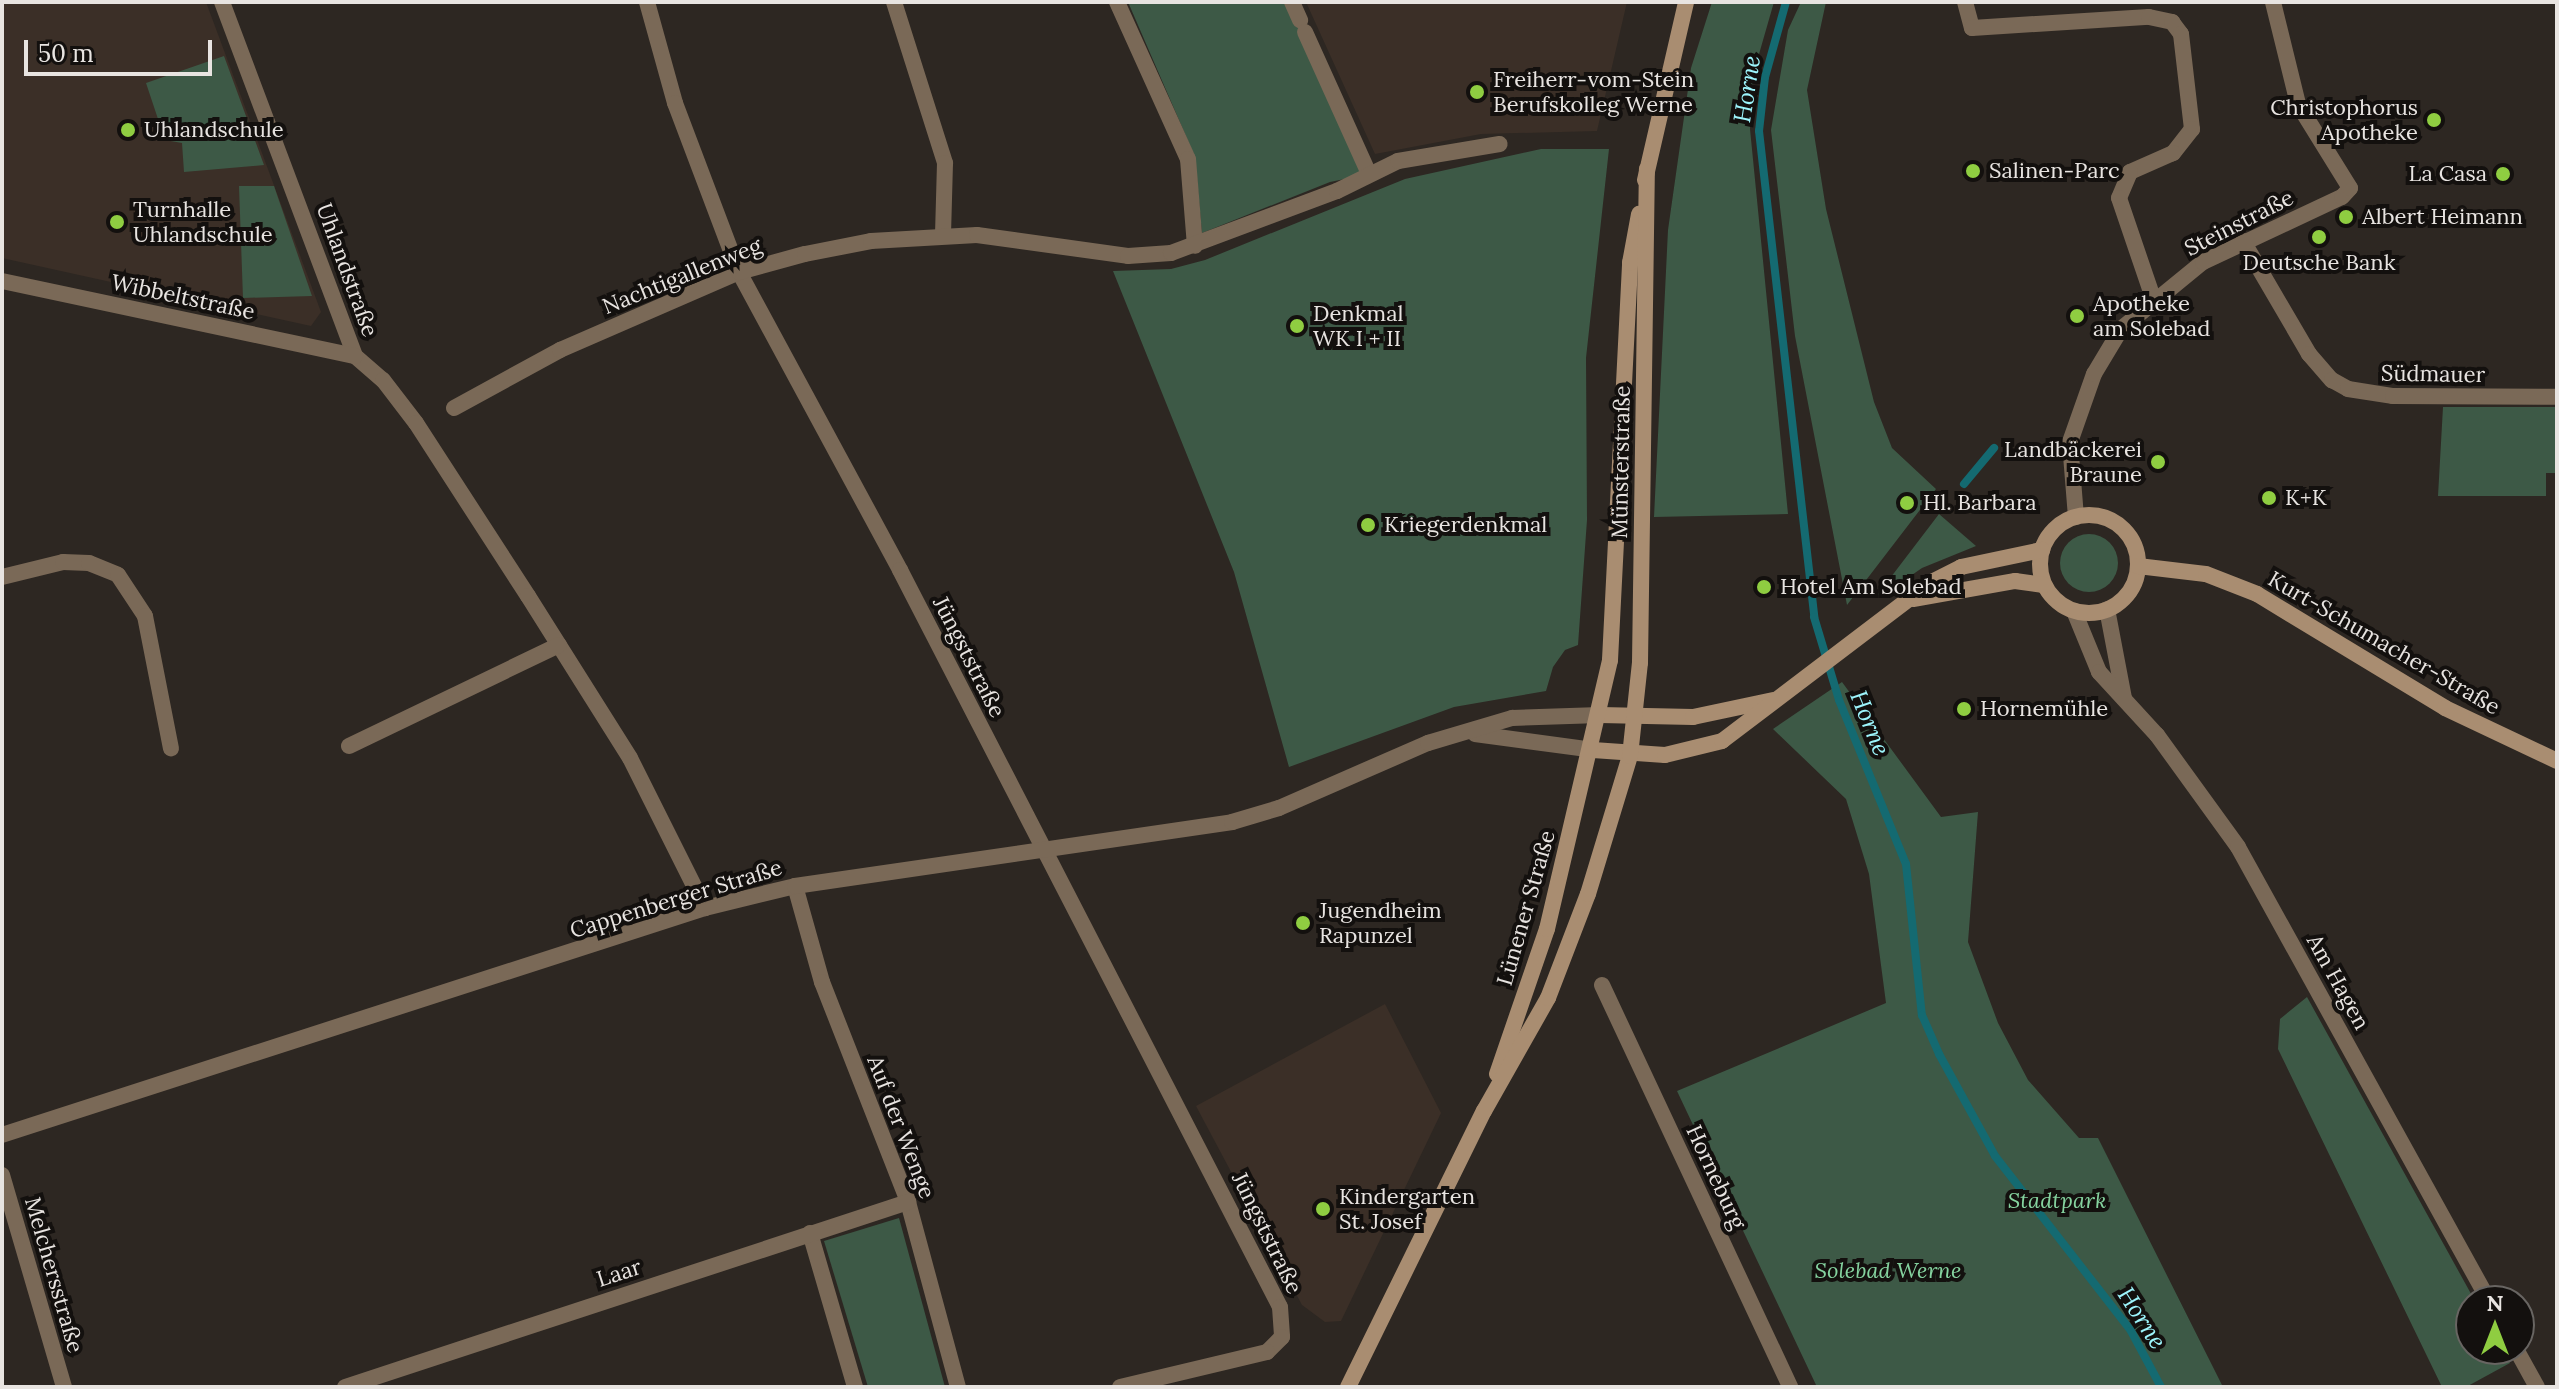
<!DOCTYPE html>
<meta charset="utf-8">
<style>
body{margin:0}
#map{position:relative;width:2559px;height:1389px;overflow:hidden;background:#2d2722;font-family:Lora,serif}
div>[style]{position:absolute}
.built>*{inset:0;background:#3b2f27}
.green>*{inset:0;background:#3d5946}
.round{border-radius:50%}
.stream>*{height:8px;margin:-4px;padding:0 4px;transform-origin:4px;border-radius:4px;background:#146a71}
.minor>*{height:16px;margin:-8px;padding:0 8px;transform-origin:8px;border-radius:8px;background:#7a6957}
.secondary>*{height:16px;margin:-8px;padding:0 8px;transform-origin:8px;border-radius:8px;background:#a98d71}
.secondary>.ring{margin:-8px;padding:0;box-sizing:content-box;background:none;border:16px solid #a98d71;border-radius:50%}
.dots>*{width:22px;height:22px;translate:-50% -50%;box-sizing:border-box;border:4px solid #13100e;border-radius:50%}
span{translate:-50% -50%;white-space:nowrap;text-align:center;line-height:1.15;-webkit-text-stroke:8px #13100e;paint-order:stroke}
.poi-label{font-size:22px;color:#e8e4e1}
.left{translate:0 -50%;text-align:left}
.right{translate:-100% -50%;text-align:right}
.street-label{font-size:22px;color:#e8e4e1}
.park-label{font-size:22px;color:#85d39f;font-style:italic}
.water-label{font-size:24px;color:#9df5fc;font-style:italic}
.frame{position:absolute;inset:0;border:4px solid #e8e4e1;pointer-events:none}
.north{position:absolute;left:2455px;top:1285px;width:80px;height:80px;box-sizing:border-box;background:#13100e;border:2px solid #686562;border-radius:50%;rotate:0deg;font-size:22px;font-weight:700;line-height:32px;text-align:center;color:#e8e4e1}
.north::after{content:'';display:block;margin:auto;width:28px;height:36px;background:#8fcd41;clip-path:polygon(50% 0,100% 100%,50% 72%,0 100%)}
.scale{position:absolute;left:24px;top:40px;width:188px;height:36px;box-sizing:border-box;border:4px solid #e8e4e1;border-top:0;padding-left:10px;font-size:24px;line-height:28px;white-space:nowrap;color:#e8e4e1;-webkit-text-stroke:6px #13100e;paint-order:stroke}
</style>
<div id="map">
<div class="built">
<i style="clip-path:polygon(2px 2px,206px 2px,321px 312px,311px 326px,2px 258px)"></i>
<i style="clip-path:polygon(1306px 2px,1627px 2px,1597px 131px,1481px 134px,1375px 154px)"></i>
<i style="clip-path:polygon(1385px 1004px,1441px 1113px,1341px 1321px,1325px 1322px,1302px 1305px,1196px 1106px)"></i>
</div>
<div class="green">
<i style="clip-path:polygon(1128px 2px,1292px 2px,1369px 174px,1330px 182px,1202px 233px,1195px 157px)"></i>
<i style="clip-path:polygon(1712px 2px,1774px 2px,1753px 75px,1750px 129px,1788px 514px,1654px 517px,1668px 230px,1691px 68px)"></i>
<i style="clip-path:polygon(1801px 2px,1826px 2px,1807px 90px,1826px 209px,1874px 402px,1892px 448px,1936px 489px,1847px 605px,1795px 336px,1771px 130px,1788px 30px)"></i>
<i style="clip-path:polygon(224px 56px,264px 165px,184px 172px,182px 143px,165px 140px,146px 83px)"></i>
<i style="clip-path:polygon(1541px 149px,1609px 149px,1586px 358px,1587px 520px,1578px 645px,1565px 650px,1553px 667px,1546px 691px,1454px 707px,1289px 767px,1234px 572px,1113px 271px,1171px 269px,1205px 260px,1405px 179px)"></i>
<i style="clip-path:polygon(239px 186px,274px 186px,312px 296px,243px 298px)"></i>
<i style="clip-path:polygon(2443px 407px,2557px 407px,2557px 473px,2546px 473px,2546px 496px,2438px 496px)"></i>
<i style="clip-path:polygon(1939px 514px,1976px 546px,1922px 568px,1880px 597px,1878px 594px)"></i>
<i class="round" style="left:2060px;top:534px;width:58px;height:58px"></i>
<i style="clip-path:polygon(1842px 682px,1941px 817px,1978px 812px,1968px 942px,1998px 1023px,2028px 1080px,2079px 1138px,2098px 1138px,2223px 1387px,1817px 1387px,1677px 1091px,1886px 1003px,1869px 874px,1846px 799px,1773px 729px)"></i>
<i style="clip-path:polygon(2307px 997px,2475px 1301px,2471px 1301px,2471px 1349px,2502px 1349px,2510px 1363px,2466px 1387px,2442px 1387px,2278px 1049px,2280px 1019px)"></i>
<i style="clip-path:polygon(899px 1218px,945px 1387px,868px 1387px,824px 1241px)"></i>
</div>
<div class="stream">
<i style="left:1786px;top:2px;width:78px;rotate:105.6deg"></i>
<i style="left:1765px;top:77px;width:54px;rotate:96.3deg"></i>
<i style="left:1759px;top:131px;width:489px;rotate:83.5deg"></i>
<i style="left:1814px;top:617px;width:87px;rotate:73.2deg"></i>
<i style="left:1839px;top:700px;width:177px;rotate:67.8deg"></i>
<i style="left:1906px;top:864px;width:152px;rotate:84deg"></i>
<i style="left:1922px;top:1015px;width:43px;rotate:66.4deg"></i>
<i style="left:1939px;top:1054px;width:116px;rotate:61.2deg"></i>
<i style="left:1995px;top:1156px;width:222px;rotate:52.1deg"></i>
<i style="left:2131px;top:1331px;width:64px;rotate:61.8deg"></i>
<i style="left:1964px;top:484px;width:47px;rotate:-50.2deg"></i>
</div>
<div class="minor">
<i style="left:222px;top:2px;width:378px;rotate:69.4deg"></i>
<i style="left:355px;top:356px;width:37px;rotate:41deg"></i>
<i style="left:383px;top:380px;width:54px;rotate:52.5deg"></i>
<i style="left:416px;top:423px;width:206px;rotate:57.1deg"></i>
<i style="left:528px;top:596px;width:191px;rotate:57.8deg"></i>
<i style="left:630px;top:758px;width:168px;rotate:63.4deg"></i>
<i style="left:647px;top:2px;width:105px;rotate:74.5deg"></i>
<i style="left:675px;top:103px;width:181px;rotate:69.3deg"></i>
<i style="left:739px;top:272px;width:339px;rotate:61.6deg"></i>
<i style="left:900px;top:570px;width:829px;rotate:62.72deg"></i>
<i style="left:1280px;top:1307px;width:30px;rotate:86deg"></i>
<i style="left:1282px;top:1337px;width:21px;rotate:135deg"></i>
<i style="left:1267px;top:1352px;width:151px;rotate:166.6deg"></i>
<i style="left:894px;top:2px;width:169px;rotate:72.4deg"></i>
<i style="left:945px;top:163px;width:72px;rotate:91.6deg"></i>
<i style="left:1117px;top:2px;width:172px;rotate:65.7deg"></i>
<i style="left:1188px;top:159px;width:87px;rotate:85.4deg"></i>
<i style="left:1292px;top:2px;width:20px;rotate:66deg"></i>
<i style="left:1965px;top:2px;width:27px;rotate:75deg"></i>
<i style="left:1972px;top:28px;width:177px;rotate:-3.6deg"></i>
<i style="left:2149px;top:17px;width:24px;rotate:12deg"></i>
<i style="left:2172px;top:22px;width:15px;rotate:53deg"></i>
<i style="left:2181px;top:34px;width:96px;rotate:83.4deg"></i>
<i style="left:2192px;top:129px;width:31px;rotate:128deg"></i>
<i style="left:2173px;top:153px;width:47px;rotate:156.2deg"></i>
<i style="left:2130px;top:172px;width:28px;rotate:113deg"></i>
<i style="left:2119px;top:198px;width:109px;rotate:71.2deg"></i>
<i style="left:1305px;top:32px;width:156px;rotate:65.7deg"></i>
<i style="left:2243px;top:241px;width:131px;rotate:59.7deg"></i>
<i style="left:2309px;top:354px;width:35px;rotate:49deg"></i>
<i style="left:2332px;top:380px;width:18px;rotate:29deg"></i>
<i style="left:2348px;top:389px;width:46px;rotate:8.8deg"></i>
<i style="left:2393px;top:396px;width:164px;rotate:0.3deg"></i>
<i style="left:2px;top:281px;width:361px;rotate:12deg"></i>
<i style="left:454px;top:408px;width:121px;rotate:-28.7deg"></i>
<i style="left:560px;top:350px;width:195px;rotate:-23.5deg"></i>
<i style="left:739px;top:272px;width:68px;rotate:-15.3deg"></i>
<i style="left:805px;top:254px;width:67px;rotate:-11.1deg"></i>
<i style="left:871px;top:241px;width:106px;rotate:-3.2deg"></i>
<i style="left:977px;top:235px;width:152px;rotate:7.9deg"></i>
<i style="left:1128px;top:256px;width:43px;rotate:-4deg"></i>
<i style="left:1171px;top:253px;width:177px;rotate:-20.5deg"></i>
<i style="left:1337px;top:191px;width:68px;rotate:-26.2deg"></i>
<i style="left:1398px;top:161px;width:103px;rotate:-9.5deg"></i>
<i style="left:2076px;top:517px;width:75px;rotate:-94.6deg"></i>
<i style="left:2070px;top:442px;width:72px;rotate:-70.6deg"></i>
<i style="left:2094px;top:374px;width:52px;rotate:-59deg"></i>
<i style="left:2121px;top:329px;width:106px;rotate:-39.3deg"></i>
<i style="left:2203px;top:262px;width:153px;rotate:-25.1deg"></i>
<i style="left:2342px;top:197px;width:12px;rotate:-48deg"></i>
<i style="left:2350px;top:188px;width:99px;rotate:-121.8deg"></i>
<i style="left:2298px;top:104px;width:105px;rotate:-103.8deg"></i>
<i style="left:2px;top:577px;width:63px;rotate:-13.8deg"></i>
<i style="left:63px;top:562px;width:26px;rotate:2deg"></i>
<i style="left:89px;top:563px;width:31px;rotate:22deg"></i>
<i style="left:118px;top:575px;width:49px;rotate:56.6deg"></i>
<i style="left:145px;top:616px;width:135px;rotate:78.9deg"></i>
<i style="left:2107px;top:609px;width:91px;rotate:79.2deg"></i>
<i style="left:2074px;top:611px;width:66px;rotate:67.7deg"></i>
<i style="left:2099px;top:672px;width:86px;rotate:47.4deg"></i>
<i style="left:2157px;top:735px;width:138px;rotate:54.1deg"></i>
<i style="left:2238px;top:847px;width:519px;rotate:61.06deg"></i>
<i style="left:1475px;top:734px;width:119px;rotate:7.7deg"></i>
<i style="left:349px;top:746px;width:233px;rotate:-25.7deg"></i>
<i style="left:795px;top:886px;width:100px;rotate:74.3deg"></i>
<i style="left:822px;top:982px;width:236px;rotate:68.6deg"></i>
<i style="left:908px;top:1202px;width:192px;rotate:74.9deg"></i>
<i style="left:1602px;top:985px;width:444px;rotate:64.9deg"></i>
<i style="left:2px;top:1135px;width:739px;rotate:-17.9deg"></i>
<i style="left:705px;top:908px;width:93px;rotate:-13.7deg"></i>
<i style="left:795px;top:886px;width:442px;rotate:-8.3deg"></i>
<i style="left:1232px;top:822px;width:49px;rotate:-16.6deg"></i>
<i style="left:1279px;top:808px;width:163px;rotate:-23.6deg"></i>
<i style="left:1428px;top:743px;width:88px;rotate:-16.6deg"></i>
<i style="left:1512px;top:718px;width:88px;rotate:-2deg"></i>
<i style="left:2px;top:1175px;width:221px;rotate:73.7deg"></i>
<i style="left:810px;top:1233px;width:160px;rotate:73.7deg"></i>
<i style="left:2516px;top:1349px;width:43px;rotate:61.1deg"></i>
<i style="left:345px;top:1387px;width:593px;rotate:-18.19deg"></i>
</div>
<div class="secondary">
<i style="left:1645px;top:180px;width:183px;rotate:-77deg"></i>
<i class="ring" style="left:2040px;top:515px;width:82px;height:82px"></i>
<i style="left:2138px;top:566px;width:68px;rotate:6.7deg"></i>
<i style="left:2206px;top:574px;width:55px;rotate:21.4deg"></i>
<i style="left:2257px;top:594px;width:220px;rotate:31.2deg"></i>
<i style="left:2445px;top:708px;width:124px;rotate:25.3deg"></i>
<i style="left:1913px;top:599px;width:104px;rotate:-10deg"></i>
<i style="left:2015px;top:581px;width:29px;rotate:8deg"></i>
<i style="left:1600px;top:715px;width:93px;rotate:1.2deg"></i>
<i style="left:1693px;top:717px;width:82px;rotate:-12deg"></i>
<i style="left:1593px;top:750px;width:72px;rotate:4deg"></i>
<i style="left:1665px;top:755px;width:59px;rotate:-13.8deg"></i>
<i style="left:1722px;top:741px;width:261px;rotate:-37.2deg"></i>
<i style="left:1930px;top:583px;width:35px;rotate:-27deg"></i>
<i style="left:1961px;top:567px;width:83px;rotate:-11.9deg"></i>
<i style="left:1497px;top:1074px;width:153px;rotate:-71deg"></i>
<i style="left:1547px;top:929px;width:276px;rotate:-76.8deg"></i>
<i style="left:1610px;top:660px;width:398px;rotate:-87.1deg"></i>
<i style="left:1630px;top:263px;width:50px;rotate:-79.6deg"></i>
<i style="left:1348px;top:1387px;width:308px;rotate:-63.8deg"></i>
<i style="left:1484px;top:1111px;width:130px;rotate:-60.5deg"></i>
<i style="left:1548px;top:998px;width:111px;rotate:-69deg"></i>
<i style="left:1588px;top:894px;width:144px;rotate:-73.1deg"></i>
<i style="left:1630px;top:756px;width:94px;rotate:-83.9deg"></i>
<i style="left:1640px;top:663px;width:494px;rotate:-89.2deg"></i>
</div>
<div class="dots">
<i style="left:1477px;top:92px;background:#8fcd41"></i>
<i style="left:2434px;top:120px;background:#8fcd41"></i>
<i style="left:128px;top:130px;background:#8fcd41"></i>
<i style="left:1973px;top:171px;background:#8fcd41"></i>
<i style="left:2503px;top:174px;background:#8fcd41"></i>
<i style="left:2346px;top:217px;background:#8fcd41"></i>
<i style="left:117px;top:222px;background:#8fcd41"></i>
<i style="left:2319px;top:237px;background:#8fcd41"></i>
<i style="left:2077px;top:316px;background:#8fcd41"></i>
<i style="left:1297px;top:326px;background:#8fcd41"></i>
<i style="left:2158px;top:462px;background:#8fcd41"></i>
<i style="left:2269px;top:498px;background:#8fcd41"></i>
<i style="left:1907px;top:503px;background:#8fcd41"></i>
<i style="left:1368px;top:525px;background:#8fcd41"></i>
<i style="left:1764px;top:587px;background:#8fcd41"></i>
<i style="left:1964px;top:709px;background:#8fcd41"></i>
<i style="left:1303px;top:923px;background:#8fcd41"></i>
<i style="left:1323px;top:1209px;background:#8fcd41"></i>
</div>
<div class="poi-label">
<span class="left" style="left:1493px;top:92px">Freiherr-vom-Stein<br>Berufskolleg Werne</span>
<span class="right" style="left:2418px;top:120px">Christophorus<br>Apotheke</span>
<span class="left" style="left:144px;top:130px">Uhlandschule</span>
<span class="left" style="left:1989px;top:171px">Salinen-Parc</span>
<span class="right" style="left:2487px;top:174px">La Casa</span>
<span class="left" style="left:133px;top:222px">Turnhalle<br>Uhlandschule</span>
<span class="left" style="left:2362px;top:217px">Albert Heimann</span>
<span style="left:2319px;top:263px">Deutsche Bank</span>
<span class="left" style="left:2093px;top:316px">Apotheke<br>am Solebad</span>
<span class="left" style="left:1313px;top:326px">Denkmal<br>WK I + II</span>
<span class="right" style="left:2142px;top:462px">Landbäckerei<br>Braune</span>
<span class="left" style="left:2285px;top:498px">K+K</span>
<span class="left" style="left:1923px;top:503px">Hl. Barbara</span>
<span class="left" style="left:1384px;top:525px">Kriegerdenkmal</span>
<span class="left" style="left:1780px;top:587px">Hotel Am Solebad</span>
<span class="left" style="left:1980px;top:709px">Hornemühle</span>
<span class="left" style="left:1319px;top:923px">Jugendheim<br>Rapunzel</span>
<span class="left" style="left:1339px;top:1209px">Kindergarten<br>St. Josef</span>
</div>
<div class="street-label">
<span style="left:2239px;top:223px;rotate:-27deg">Steinstraße</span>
<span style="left:347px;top:270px;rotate:70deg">Uhlandstraße</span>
<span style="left:682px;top:276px;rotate:-22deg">Nachtigallenweg</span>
<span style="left:183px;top:297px;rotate:12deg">Wibbeltstraße</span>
<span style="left:2433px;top:374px;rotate:1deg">Südmauer</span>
<span style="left:1621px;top:462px;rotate:-89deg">Münsterstraße</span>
<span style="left:2384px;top:643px;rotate:30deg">Kurt-Schumacher-Straße</span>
<span style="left:969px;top:657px;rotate:63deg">Jüngststraße</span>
<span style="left:676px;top:899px;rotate:-17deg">Cappenberger Straße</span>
<span style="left:1526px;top:908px;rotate:-74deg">Lünener Straße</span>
<span style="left:2338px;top:982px;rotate:61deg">Am Hagen</span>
<span style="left:901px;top:1127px;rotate:69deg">Auf der Wenge</span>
<span style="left:1716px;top:1177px;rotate:65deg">Horneburg</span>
<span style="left:1267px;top:1233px;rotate:64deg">Jüngststraße</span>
<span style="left:619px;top:1273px;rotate:-18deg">Laar</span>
<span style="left:54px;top:1275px;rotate:74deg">Melchersstraße</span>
</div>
<div class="park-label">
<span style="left:2057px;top:1201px">Stadtpark</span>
<span style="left:1888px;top:1271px">Solebad Werne</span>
</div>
<div class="water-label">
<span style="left:1747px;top:89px;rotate:-81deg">Horne</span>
<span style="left:1870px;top:723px;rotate:68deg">Horne</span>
<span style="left:2142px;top:1318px;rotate:57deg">Horne</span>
</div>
<div class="frame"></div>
<div class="north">N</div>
<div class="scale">50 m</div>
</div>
